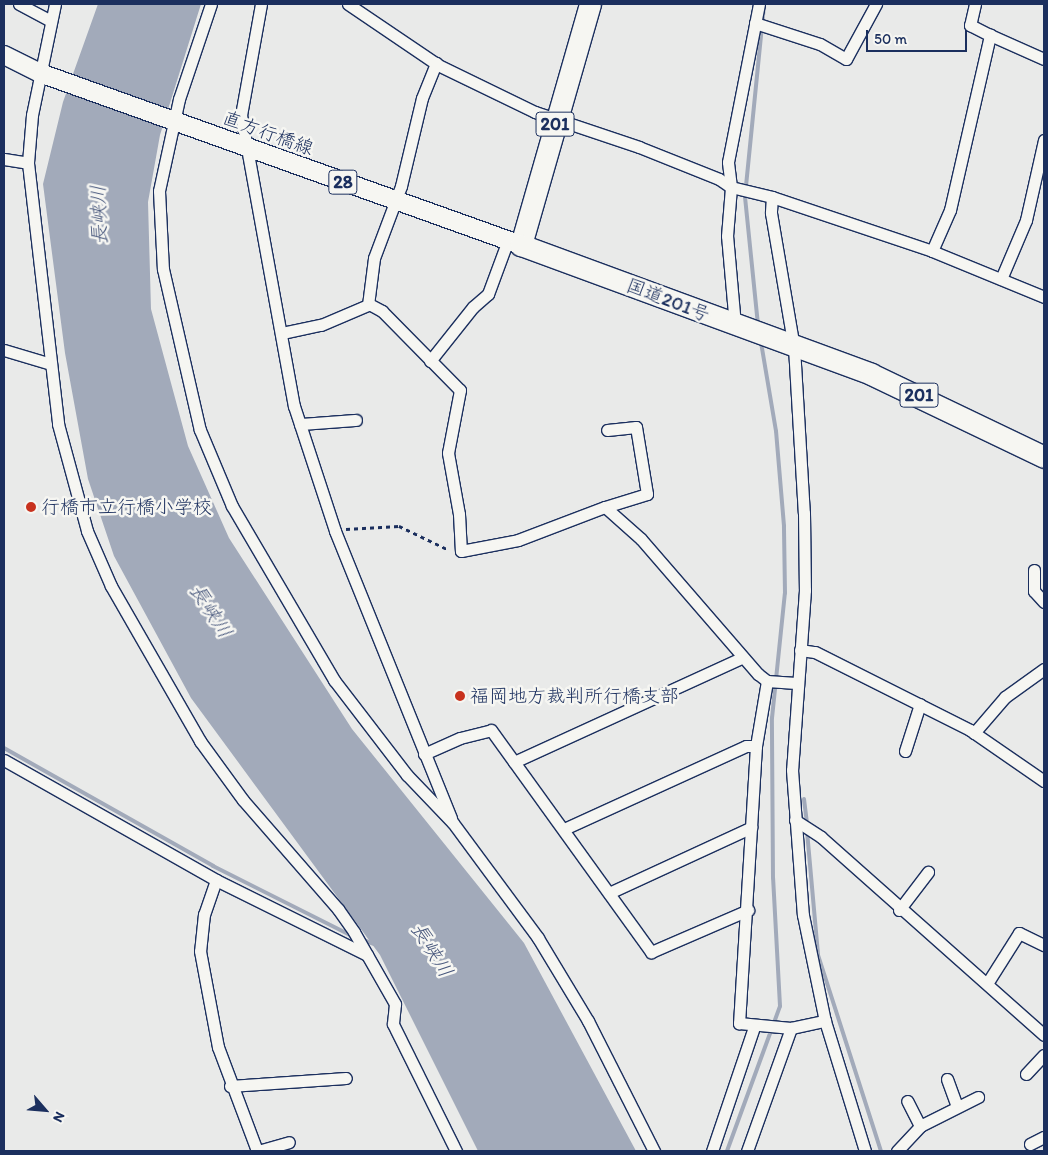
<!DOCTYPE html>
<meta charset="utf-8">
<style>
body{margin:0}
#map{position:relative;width:1048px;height:1155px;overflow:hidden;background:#e9eae9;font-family:Itim,"Klee One",sans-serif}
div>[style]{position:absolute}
.water>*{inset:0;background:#a2aaba}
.stream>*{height:4px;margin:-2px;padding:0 2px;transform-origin:2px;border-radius:2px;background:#a2aaba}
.path>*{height:2.5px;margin-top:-1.25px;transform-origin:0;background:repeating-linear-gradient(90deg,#1b2f5e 0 4px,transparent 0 8px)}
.roads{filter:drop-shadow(1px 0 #1b2f5e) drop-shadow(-1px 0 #1b2f5e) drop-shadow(0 1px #1b2f5e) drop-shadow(0 -1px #1b2f5e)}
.street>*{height:11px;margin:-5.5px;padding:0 5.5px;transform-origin:5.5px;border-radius:5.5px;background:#f6f6f2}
.primary>*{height:18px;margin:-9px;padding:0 9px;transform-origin:9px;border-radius:9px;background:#f6f6f2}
.highway>*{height:21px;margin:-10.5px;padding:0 10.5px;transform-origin:10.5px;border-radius:10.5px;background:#f6f6f2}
.dots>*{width:14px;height:14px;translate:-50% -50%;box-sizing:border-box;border:2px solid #f6f6f2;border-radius:50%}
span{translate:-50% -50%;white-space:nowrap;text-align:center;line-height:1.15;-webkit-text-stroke:5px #f6f6f2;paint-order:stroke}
.shield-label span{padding:1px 4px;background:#f6f6f2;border:1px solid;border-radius:4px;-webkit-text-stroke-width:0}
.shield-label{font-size:18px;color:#1b2f5e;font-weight:700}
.street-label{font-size:19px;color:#1b2f5e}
.poi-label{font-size:19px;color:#1b2f5e}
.left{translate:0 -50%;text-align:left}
.water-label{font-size:20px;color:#44547a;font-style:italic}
.frame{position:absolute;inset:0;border:5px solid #1b2f5e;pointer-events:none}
.north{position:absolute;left:20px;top:1085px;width:50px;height:50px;-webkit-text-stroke:4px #f6f6f2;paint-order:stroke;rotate:117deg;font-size:14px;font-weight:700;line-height:20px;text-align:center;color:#1b2f5e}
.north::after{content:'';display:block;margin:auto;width:18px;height:22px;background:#1b2f5e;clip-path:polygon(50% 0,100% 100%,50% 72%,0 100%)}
.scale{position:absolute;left:866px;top:30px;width:101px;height:22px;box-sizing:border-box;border:2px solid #1b2f5e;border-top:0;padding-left:6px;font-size:15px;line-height:18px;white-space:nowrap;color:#1b2f5e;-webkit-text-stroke:4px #f6f6f2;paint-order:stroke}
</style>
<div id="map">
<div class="water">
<i style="clip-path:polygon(98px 4px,201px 4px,160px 135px,148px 202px,151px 309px,188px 446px,229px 538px,352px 729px,524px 943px,636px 1151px,478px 1151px,380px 955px,191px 698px,114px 556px,88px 479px,65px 353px,43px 184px,63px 102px)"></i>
</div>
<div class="stream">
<i style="left:758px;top:325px;width:130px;rotate:-95.8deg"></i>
<i style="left:745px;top:196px;width:193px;rotate:-84.3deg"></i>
<i style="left:4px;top:748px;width:240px;rotate:29.4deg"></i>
<i style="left:213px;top:866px;width:158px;rotate:26.7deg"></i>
<i style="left:804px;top:799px;width:25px;rotate:83deg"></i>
<i style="left:807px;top:831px;width:124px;rotate:84.9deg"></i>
<i style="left:818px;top:955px;width:206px;rotate:72.2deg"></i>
<i style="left:363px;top:940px;width:15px;rotate:20deg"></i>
<i style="left:727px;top:1151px;width:154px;rotate:-69.9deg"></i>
<i style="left:780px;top:1006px;width:128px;rotate:-93.1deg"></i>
<i style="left:773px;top:878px;width:160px;rotate:-90.4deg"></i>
<i style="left:772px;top:718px;width:126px;rotate:-84.1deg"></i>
<i style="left:785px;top:593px;width:67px;rotate:-90.9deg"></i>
<i style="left:784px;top:526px;width:95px;rotate:-94.8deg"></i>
<i style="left:776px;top:431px;width:90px;rotate:-99.6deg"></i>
</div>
<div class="path">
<i style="left:346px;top:529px;width:53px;rotate:-3.2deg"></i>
<i style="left:399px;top:526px;width:55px;rotate:25.6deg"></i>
</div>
<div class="roads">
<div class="street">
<i style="left:19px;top:4px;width:36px;rotate:28deg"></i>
<i style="left:55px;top:4px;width:113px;rotate:101.7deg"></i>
<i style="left:32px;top:115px;width:48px;rotate:94.8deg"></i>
<i style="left:28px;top:163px;width:263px;rotate:83.4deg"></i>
<i style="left:58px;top:424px;width:111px;rotate:74.8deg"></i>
<i style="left:87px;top:531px;width:60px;rotate:66.4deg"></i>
<i style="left:111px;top:586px;width:179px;rotate:60.1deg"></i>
<i style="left:200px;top:741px;width:73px;rotate:53.9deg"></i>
<i style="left:243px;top:800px;width:145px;rotate:48.9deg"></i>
<i style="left:338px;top:909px;width:28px;rotate:55deg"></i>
<i style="left:354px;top:932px;width:83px;rotate:60.3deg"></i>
<i style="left:395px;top:1004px;width:20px;rotate:96deg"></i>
<i style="left:393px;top:1024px;width:142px;rotate:63.6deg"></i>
<i style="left:211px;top:4px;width:100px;rotate:108.6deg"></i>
<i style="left:179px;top:99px;width:94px;rotate:102.3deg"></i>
<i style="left:159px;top:191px;width:78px;rotate:87.1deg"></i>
<i style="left:163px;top:269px;width:165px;rotate:77.1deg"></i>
<i style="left:200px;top:430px;width:82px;rotate:67.2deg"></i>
<i style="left:232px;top:506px;width:202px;rotate:59.6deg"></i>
<i style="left:334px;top:680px;width:120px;rotate:52.5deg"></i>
<i style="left:407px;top:775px;width:66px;rotate:46.2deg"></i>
<i style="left:453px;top:823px;width:143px;rotate:53.5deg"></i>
<i style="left:538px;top:938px;width:97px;rotate:58.9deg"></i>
<i style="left:588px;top:1021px;width:146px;rotate:63.1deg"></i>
<i style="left:261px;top:4px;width:113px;rotate:100.2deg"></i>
<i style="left:241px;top:115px;width:296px;rotate:79.7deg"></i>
<i style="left:294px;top:406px;width:132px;rotate:71.8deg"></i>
<i style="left:335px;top:531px;width:310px;rotate:68deg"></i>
<i style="left:348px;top:4px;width:109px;rotate:34.1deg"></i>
<i style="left:438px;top:65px;width:108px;rotate:25.9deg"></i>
<i style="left:535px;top:112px;width:110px;rotate:18.6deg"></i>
<i style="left:639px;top:147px;width:86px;rotate:21.8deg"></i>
<i style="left:719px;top:179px;width:14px;rotate:34deg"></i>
<i style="left:731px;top:187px;width:42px;rotate:13.7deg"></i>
<i style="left:772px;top:197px;width:169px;rotate:18.6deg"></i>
<i style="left:932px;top:251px;width:121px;rotate:22.3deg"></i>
<i style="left:975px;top:4px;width:22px;rotate:103deg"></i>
<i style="left:970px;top:25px;width:22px;rotate:27deg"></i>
<i style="left:755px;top:23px;width:68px;rotate:17.9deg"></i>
<i style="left:820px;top:44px;width:30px;rotate:30deg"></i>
<i style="left:846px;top:59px;width:63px;rotate:-61.4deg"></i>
<i style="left:4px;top:159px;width:24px;rotate:9deg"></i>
<i style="left:772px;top:197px;width:16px;rotate:94deg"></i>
<i style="left:771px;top:213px;width:136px;rotate:80.3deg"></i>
<i style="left:794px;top:347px;width:166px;rotate:86.6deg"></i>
<i style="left:804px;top:513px;width:77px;rotate:89.3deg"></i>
<i style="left:805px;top:590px;width:180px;rotate:94.1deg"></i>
<i style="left:792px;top:770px;width:145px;rotate:85.7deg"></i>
<i style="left:803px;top:915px;width:108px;rotate:78.3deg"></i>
<i style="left:825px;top:1021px;width:136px;rotate:72.9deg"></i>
<i style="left:932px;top:251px;width:45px;rotate:-66.3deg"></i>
<i style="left:950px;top:210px;width:180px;rotate:-77.1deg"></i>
<i style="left:990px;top:35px;width:59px;rotate:24deg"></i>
<i style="left:1001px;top:279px;width:64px;rotate:-67deg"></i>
<i style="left:1026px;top:220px;width:82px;rotate:-77.3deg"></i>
<i style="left:369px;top:304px;width:15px;rotate:28deg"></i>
<i style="left:382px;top:311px;width:111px;rotate:45.4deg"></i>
<i style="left:460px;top:390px;width:64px;rotate:100.8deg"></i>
<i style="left:448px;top:453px;width:62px;rotate:79.8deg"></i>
<i style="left:459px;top:514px;width:37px;rotate:87deg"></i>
<i style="left:461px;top:551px;width:58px;rotate:-10.9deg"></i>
<i style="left:518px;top:540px;width:93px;rotate:-20.8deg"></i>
<i style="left:605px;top:507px;width:48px;rotate:41.6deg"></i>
<i style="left:641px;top:539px;width:179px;rotate:49.1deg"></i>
<i style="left:758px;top:674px;width:11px;rotate:38deg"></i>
<i style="left:767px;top:681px;width:29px;rotate:4deg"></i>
<i style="left:735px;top:325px;width:89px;rotate:-95.1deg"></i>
<i style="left:727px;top:236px;width:49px;rotate:-85.3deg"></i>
<i style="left:731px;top:187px;width:25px;rotate:-97deg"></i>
<i style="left:728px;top:162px;width:161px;rotate:-78.9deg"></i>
<i style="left:282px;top:333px;width:40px;rotate:-12deg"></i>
<i style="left:321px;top:325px;width:51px;rotate:-23.1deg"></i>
<i style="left:368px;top:305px;width:47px;rotate:-82.7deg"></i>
<i style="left:374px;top:258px;width:77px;rotate:-69.4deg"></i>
<i style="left:401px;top:186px;width:90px;rotate:-76.6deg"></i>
<i style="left:422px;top:98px;width:38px;rotate:-68deg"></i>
<i style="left:4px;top:350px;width:49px;rotate:16.6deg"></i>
<i style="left:430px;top:361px;width:69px;rotate:-51.5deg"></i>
<i style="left:473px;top:307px;width:20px;rotate:-41deg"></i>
<i style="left:488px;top:294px;width:58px;rotate:-69.7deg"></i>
<i style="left:300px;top:424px;width:56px;rotate:-4.1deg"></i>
<i style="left:605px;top:507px;width:44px;rotate:-17.2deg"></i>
<i style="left:647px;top:494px;width:68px;rotate:-99.3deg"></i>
<i style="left:636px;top:427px;width:29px;rotate:174deg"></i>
<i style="left:1034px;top:570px;width:21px;rotate:90deg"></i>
<i style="left:1034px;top:591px;width:15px;rotate:48deg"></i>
<i style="left:800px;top:650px;width:15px;rotate:8deg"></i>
<i style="left:815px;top:652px;width:174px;rotate:26.7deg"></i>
<i style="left:970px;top:730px;width:90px;rotate:34.6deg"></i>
<i style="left:767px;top:681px;width:66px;rotate:99.6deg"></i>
<i style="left:756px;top:746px;width:278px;rotate:93.5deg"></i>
<i style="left:739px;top:1023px;width:52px;rotate:5.5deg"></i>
<i style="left:791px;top:1028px;width:35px;rotate:-12deg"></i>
<i style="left:974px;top:733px;width:48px;rotate:-49.3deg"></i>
<i style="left:1005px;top:697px;width:48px;rotate:-35.7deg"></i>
<i style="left:905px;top:751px;width:49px;rotate:-72.3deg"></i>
<i style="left:424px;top:754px;width:39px;rotate:-24deg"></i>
<i style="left:460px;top:738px;width:32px;rotate:-14deg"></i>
<i style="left:491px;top:730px;width:274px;rotate:54.2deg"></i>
<i style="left:651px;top:952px;width:106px;rotate:-23.4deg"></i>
<i style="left:4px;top:760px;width:244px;rotate:29.5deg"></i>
<i style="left:216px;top:880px;width:169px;rotate:26.4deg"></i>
<i style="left:514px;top:762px;width:250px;rotate:-24.6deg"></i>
<i style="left:795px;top:820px;width:31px;rotate:33deg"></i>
<i style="left:821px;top:837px;width:298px;rotate:41.6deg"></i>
<i style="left:564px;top:829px;width:200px;rotate:-24.5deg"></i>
<i style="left:746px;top:746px;width:10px"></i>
<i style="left:216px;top:880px;width:36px;rotate:109deg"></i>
<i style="left:204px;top:914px;width:37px;rotate:96deg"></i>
<i style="left:200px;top:951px;width:98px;rotate:79.4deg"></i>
<i style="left:218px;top:1047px;width:111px;rotate:69.4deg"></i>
<i style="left:609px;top:893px;width:157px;rotate:-24.8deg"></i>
<i style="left:899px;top:910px;width:48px;rotate:-52.7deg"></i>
<i style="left:988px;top:982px;width:58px;rotate:-57.7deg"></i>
<i style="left:1019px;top:933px;width:28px;rotate:26deg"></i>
<i style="left:1026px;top:1074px;width:26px;rotate:-47deg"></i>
<i style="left:947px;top:1079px;width:29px;rotate:70deg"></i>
<i style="left:230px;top:1086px;width:116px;rotate:-3.9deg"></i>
<i style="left:920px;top:1126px;width:65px;rotate:-26.6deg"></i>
<i style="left:1030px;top:1144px;width:16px;rotate:-27deg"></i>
<i style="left:258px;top:1151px;width:32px;rotate:-16deg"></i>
<i style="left:712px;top:1151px;width:131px;rotate:-71.3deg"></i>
<i style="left:747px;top:1151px;width:131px;rotate:-70.3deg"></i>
<i style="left:897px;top:1151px;width:34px;rotate:-47deg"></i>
<i style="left:920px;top:1126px;width:28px;rotate:-117deg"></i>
</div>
<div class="primary">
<i style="left:4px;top:55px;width:40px;rotate:26.6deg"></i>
<i style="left:40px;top:73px;width:511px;rotate:19.68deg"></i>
</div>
<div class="highway">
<i style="left:590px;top:4px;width:251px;rotate:106deg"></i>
<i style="left:521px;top:245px;width:373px;rotate:20.2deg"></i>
<i style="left:871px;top:374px;width:192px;rotate:25.6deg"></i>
</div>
</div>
<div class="dots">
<i style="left:31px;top:507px;background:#c8321e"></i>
<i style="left:460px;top:696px;background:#c8321e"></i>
</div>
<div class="shield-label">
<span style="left:555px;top:124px">201</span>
<span style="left:343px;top:182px">28</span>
<span style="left:919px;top:395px">201</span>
</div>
<div class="street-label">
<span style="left:268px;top:133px;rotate:20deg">直方行橋線</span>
<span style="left:668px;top:300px;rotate:21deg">国道201号</span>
</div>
<div class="poi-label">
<span class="left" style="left:41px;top:507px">行橋市立行橋小学校</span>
<span class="left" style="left:470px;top:696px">福岡地方裁判所行橋支部</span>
</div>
<div class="water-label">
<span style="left:99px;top:215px;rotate:-92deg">長峡川</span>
<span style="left:211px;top:611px;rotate:57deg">長峡川</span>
<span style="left:432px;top:950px;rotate:58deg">長峡川</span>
</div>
<div class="frame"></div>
<div class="north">N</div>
<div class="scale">50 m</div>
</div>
